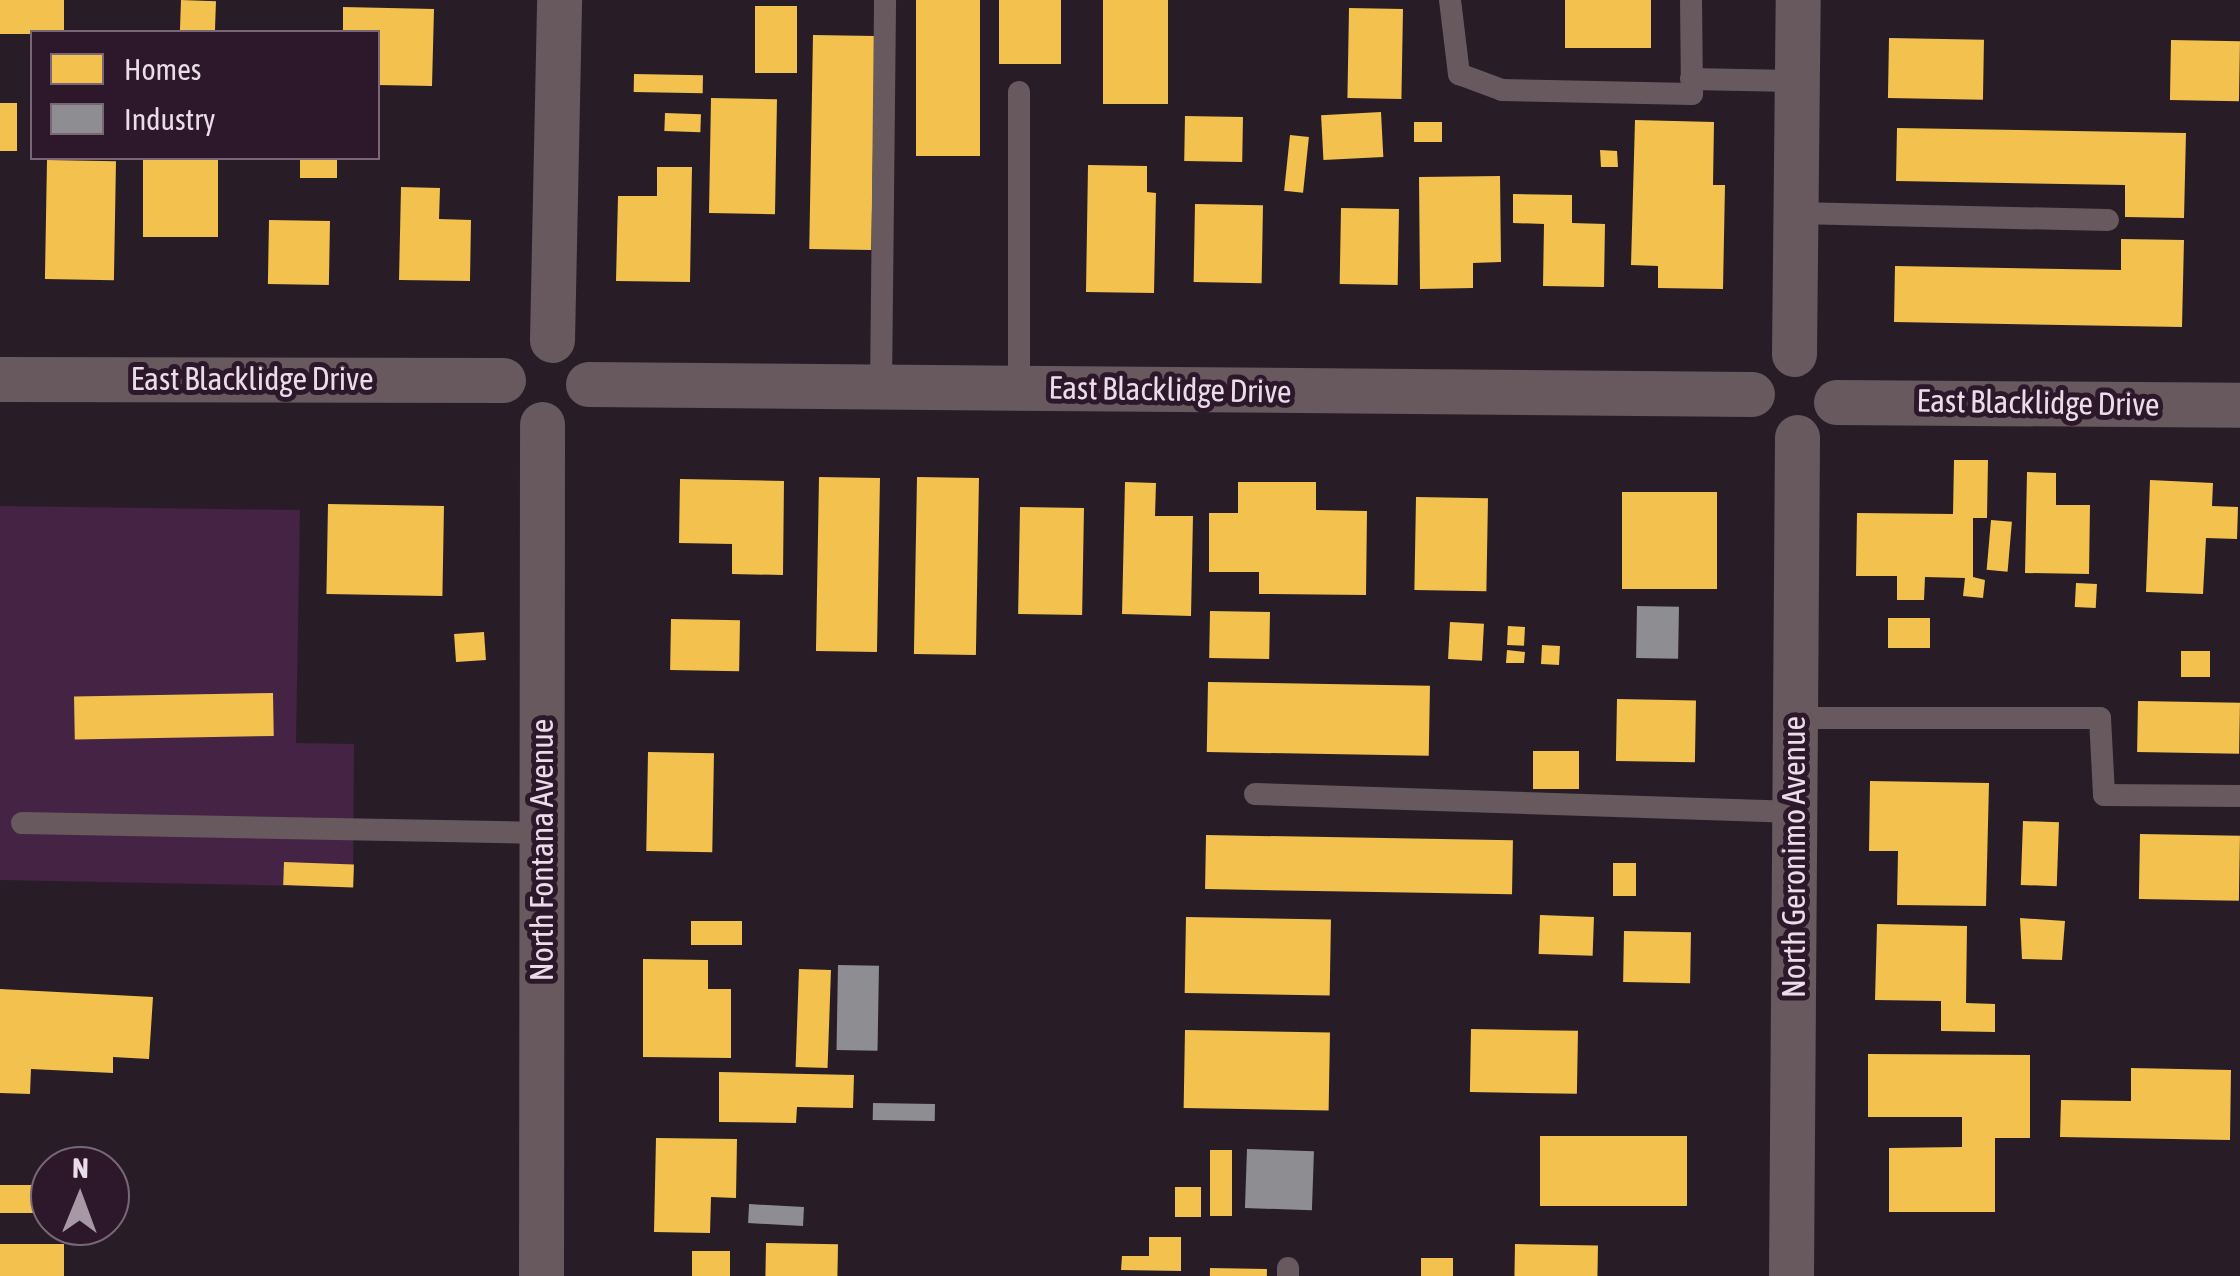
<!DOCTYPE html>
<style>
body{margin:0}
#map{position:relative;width:2240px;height:1276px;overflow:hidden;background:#281d27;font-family:"Asap Condensed",sans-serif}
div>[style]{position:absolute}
.green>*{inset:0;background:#452344}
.homes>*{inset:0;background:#f2c14e;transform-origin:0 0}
.industry>*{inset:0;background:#8d8d92;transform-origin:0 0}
.lane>*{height:22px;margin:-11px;padding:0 11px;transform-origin:11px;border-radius:11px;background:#67595e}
.street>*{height:45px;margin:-22.5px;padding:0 22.5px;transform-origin:22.5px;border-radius:22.5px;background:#67595e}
span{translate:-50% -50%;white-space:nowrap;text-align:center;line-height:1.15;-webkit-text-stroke:10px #2d182b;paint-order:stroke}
.street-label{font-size:32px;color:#eadce9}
.legend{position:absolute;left:30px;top:30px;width:350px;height:130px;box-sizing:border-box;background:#2d182b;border:2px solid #796677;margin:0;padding:12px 18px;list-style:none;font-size:30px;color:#eadce9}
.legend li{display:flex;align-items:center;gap:20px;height:50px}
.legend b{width:50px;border:2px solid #796677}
.north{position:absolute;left:30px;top:1146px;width:100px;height:100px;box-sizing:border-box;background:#2d182b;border:2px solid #796677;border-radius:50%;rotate:1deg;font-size:28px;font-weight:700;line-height:40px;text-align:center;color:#eadce9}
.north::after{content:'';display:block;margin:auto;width:35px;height:45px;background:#a699a5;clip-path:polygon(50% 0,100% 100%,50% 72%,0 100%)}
</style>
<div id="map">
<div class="green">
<i style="clip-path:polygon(0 506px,300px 510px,296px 743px,354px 744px,353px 887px,0 880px)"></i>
</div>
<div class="homes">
<i style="left:0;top:0;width:64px;height:34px"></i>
<i style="left:181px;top:0;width:35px;height:32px;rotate:2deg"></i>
<i style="left:916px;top:0;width:64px;height:156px"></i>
<i style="left:999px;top:0;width:62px;height:64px"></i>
<i style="left:1103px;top:0;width:65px;height:104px"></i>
<i style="left:1565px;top:0;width:86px;height:48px"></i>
<i style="left:755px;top:6px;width:42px;height:67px"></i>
<i style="clip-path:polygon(343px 7px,434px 9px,432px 86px,378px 85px,378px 32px,343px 32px)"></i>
<i style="left:1349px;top:8px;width:54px;height:90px;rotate:1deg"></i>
<i style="left:813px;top:35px;width:62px;height:214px;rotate:1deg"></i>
<i style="left:1889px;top:38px;width:95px;height:60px;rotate:1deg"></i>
<i style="left:2171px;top:40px;width:69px;height:60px;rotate:1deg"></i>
<i style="left:634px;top:74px;width:69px;height:18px;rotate:1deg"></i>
<i style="left:711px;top:98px;width:66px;height:115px;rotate:1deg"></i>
<i style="left:0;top:103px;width:17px;height:48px"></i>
<i style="left:1381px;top:112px;width:45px;height:60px;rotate:87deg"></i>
<i style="left:665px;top:113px;width:36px;height:18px;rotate:2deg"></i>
<i style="left:1185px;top:116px;width:58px;height:45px;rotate:1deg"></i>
<i style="clip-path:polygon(1635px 120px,1714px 122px,1713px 185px,1725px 185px,1723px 289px,1658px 288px,1658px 266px,1631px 265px)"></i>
<i style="left:1414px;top:122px;width:28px;height:20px"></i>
<i style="clip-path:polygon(1897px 128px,2186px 133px,2184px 218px,2125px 217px,2125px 185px,1896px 181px)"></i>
<i style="left:1290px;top:135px;width:19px;height:56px;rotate:6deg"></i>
<i style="clip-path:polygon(1600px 150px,1617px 151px,1618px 167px,1601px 167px)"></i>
<i style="left:143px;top:158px;width:75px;height:79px"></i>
<i style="left:300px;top:158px;width:37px;height:20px"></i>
<i style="left:47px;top:160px;width:69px;height:119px;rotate:1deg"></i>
<i style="clip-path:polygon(1088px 165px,1147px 166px,1147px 192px,1156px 193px,1154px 293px,1086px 292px)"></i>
<i style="clip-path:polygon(657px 167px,692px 167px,690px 282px,616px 281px,618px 196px,657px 196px)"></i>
<i style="clip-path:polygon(1500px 176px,1501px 262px,1473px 263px,1473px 288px,1420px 289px,1419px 177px)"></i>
<i style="clip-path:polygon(401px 187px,440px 188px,439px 219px,471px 220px,470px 281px,399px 280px)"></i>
<i style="clip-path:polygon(1513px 194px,1572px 195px,1572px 223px,1605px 224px,1604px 287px,1543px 286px,1544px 224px,1513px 223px)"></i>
<i style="left:1195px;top:204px;width:68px;height:78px;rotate:1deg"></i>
<i style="left:1341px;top:208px;width:58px;height:76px;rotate:1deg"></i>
<i style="left:269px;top:220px;width:61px;height:64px;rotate:1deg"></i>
<i style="clip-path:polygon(2121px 239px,2184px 240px,2182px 327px,1894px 322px,1895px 266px,2121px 270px)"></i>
<i style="clip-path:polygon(1954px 460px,1988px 460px,1987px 518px,1973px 518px,1973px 577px,1985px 580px,1983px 598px,1963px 596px,1965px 578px,1925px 577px,1924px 600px,1897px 600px,1897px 576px,1856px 576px,1857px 513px,1953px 514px)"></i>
<i style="clip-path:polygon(2027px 472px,2056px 473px,2056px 505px,2090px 505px,2089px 574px,2025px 573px)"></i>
<i style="left:819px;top:477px;width:61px;height:174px;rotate:1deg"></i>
<i style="left:917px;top:477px;width:62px;height:177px;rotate:1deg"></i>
<i style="clip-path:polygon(680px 479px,784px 481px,783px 575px,732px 574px,732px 544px,679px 543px)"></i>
<i style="clip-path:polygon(2150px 480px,2213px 483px,2212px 506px,2238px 507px,2237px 539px,2206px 538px,2203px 594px,2146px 592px)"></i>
<i style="clip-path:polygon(1125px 482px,1156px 483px,1155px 516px,1193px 516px,1191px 616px,1122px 614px)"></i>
<i style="clip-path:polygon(1238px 482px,1316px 482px,1316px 510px,1367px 511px,1366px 595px,1259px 594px,1259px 572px,1209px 572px,1209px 513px,1238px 513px)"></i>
<i style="left:1622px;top:492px;width:95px;height:97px"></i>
<i style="left:1416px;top:497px;width:72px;height:93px;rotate:1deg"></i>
<i style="left:328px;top:504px;width:116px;height:90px;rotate:1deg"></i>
<i style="left:1020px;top:507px;width:64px;height:107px;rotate:1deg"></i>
<i style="left:1991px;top:520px;width:21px;height:50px;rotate:5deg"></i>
<i style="left:2076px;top:583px;width:21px;height:24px;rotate:3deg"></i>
<i style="left:1210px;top:611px;width:60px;height:47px;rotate:1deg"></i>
<i style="left:1888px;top:618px;width:42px;height:30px"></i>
<i style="left:671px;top:619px;width:69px;height:51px;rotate:1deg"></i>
<i style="left:1450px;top:622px;width:34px;height:37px;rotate:3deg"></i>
<i style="left:1508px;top:626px;width:17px;height:19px;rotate:3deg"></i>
<i style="left:484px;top:632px;width:28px;height:30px;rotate:86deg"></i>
<i style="left:1542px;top:645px;width:18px;height:19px;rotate:3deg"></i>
<i style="clip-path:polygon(1507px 650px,1525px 652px,1524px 663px,1506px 663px)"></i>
<i style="left:2181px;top:651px;width:29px;height:26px"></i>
<i style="left:1208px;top:682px;width:222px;height:70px;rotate:1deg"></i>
<i style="left:273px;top:693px;width:43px;height:199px;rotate:89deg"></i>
<i style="left:1617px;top:699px;width:79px;height:62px;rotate:1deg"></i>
<i style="left:2138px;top:701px;width:102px;height:51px;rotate:1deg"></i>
<i style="left:1579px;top:751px;width:38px;height:46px;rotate:90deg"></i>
<i style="left:648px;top:752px;width:66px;height:99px;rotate:1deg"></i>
<i style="clip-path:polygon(1870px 781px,1989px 783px,1986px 906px,1897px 905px,1898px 851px,1869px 851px)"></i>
<i style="left:2023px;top:821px;width:36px;height:64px;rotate:2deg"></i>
<i style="left:2140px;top:834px;width:100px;height:65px;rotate:1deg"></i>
<i style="left:1206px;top:835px;width:307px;height:54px;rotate:1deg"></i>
<i style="left:284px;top:862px;width:70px;height:23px;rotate:2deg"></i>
<i style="left:1613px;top:863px;width:23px;height:33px"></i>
<i style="left:1540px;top:915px;width:54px;height:39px;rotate:2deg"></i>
<i style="left:1186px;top:917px;width:145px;height:76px;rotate:1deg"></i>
<i style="clip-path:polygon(2020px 918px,2065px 921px,2062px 960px,2022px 959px)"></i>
<i style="left:691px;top:921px;width:51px;height:24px"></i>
<i style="clip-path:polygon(1877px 924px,1967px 926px,1966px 1003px,1995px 1004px,1995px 1032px,1941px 1031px,1941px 1001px,1875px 1000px)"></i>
<i style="left:1624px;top:931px;width:67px;height:51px;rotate:1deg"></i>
<i style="clip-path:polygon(643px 959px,708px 960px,708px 989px,731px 989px,731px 1058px,643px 1057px)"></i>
<i style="left:799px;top:969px;width:32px;height:98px;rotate:2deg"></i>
<i style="clip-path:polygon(0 989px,153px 997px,149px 1059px,113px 1057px,113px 1073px,31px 1069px,30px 1094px,0 1093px)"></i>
<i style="left:1471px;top:1029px;width:107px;height:63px;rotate:1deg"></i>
<i style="left:1185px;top:1030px;width:145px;height:78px;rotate:1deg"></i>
<i style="clip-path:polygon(1868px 1054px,2030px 1055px,2030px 1138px,1995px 1138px,1995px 1212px,1889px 1212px,1889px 1148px,1962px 1147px,1962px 1117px,1868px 1117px)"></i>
<i style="clip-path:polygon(2131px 1068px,2231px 1070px,2230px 1140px,2060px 1137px,2061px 1100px,2131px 1101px)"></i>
<i style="clip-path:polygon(719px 1072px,854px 1075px,853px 1108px,797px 1107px,796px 1123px,719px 1122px)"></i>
<i style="left:1687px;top:1136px;width:70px;height:147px;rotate:90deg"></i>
<i style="clip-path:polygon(656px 1138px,737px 1139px,736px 1198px,711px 1197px,710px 1233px,654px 1232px)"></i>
<i style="left:1210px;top:1150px;width:22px;height:66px"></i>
<i style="left:50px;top:1185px;width:28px;height:50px;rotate:90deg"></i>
<i style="left:1175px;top:1187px;width:26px;height:30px"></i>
<i style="clip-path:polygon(1149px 1237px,1181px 1237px,1181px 1271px,1121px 1270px,1122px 1256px,1149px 1256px)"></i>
<i style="left:766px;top:1243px;width:72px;height:33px;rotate:1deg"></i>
<i style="left:0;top:1244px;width:64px;height:32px"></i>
<i style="left:1515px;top:1244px;width:83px;height:32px;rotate:1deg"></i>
<i style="left:692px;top:1251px;width:38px;height:25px"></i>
<i style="left:1453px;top:1258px;width:18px;height:32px;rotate:90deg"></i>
<i style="left:1210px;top:1268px;width:57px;height:8px;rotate:1deg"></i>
</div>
<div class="industry">
<i style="left:1637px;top:606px;width:42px;height:52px;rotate:1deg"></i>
<i style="left:838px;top:965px;width:41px;height:85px;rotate:1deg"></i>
<i style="left:873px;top:1103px;width:62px;height:17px;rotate:1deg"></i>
<i style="left:1247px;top:1149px;width:67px;height:59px;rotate:2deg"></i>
<i style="left:804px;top:1207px;width:19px;height:55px;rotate:93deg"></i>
</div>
<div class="lane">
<i style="left:1450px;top:0;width:75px;rotate:83.1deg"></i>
<i style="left:1459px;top:74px;width:46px;rotate:20.4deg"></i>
<i style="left:1502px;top:90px;width:190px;rotate:1.2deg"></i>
<i style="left:1692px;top:94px;width:94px;rotate:-90.6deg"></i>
<i style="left:1691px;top:79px;width:106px;rotate:1.1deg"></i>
<i style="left:1019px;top:92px;width:296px;rotate:90deg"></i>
<i style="left:1796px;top:213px;width:312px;rotate:1.3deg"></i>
<i style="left:881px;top:387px;width:387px;rotate:-89.4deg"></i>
<i style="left:1795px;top:718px;width:305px"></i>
<i style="left:2100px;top:718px;width:77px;rotate:87deg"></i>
<i style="left:2104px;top:795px;width:136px;rotate:0.4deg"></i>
<i style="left:1255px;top:794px;width:539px;rotate:1.91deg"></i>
<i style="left:22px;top:823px;width:520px;rotate:1.1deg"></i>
<i style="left:1288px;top:1268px;width:8px;rotate:90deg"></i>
</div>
<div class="street">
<i style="left:552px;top:340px;width:340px;rotate:-88.8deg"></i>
<i style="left:1794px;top:354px;width:354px;rotate:-89.4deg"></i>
<i style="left:0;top:379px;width:503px;rotate:0.11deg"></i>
<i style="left:588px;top:384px;width:1164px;rotate:0.49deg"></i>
<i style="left:1836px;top:402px;width:404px;rotate:0.4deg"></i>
<i style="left:541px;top:1276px;width:852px;rotate:-89.93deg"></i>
<i style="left:1791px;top:1276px;width:839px;rotate:-89.59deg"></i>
</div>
<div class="street-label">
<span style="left:252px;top:379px">East Blacklidge Drive</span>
<span style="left:1170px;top:390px;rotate:1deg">East Blacklidge Drive</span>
<span style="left:2038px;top:403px;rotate:1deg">East Blacklidge Drive</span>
<span style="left:542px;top:850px;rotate:-90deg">North Fontana Avenue</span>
<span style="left:1794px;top:857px;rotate:-90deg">North Geronimo Avenue</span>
</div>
<ul class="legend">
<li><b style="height:28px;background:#f2c14e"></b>Homes</li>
<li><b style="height:28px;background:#8d8d92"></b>Industry</li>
</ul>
<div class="north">N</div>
</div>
